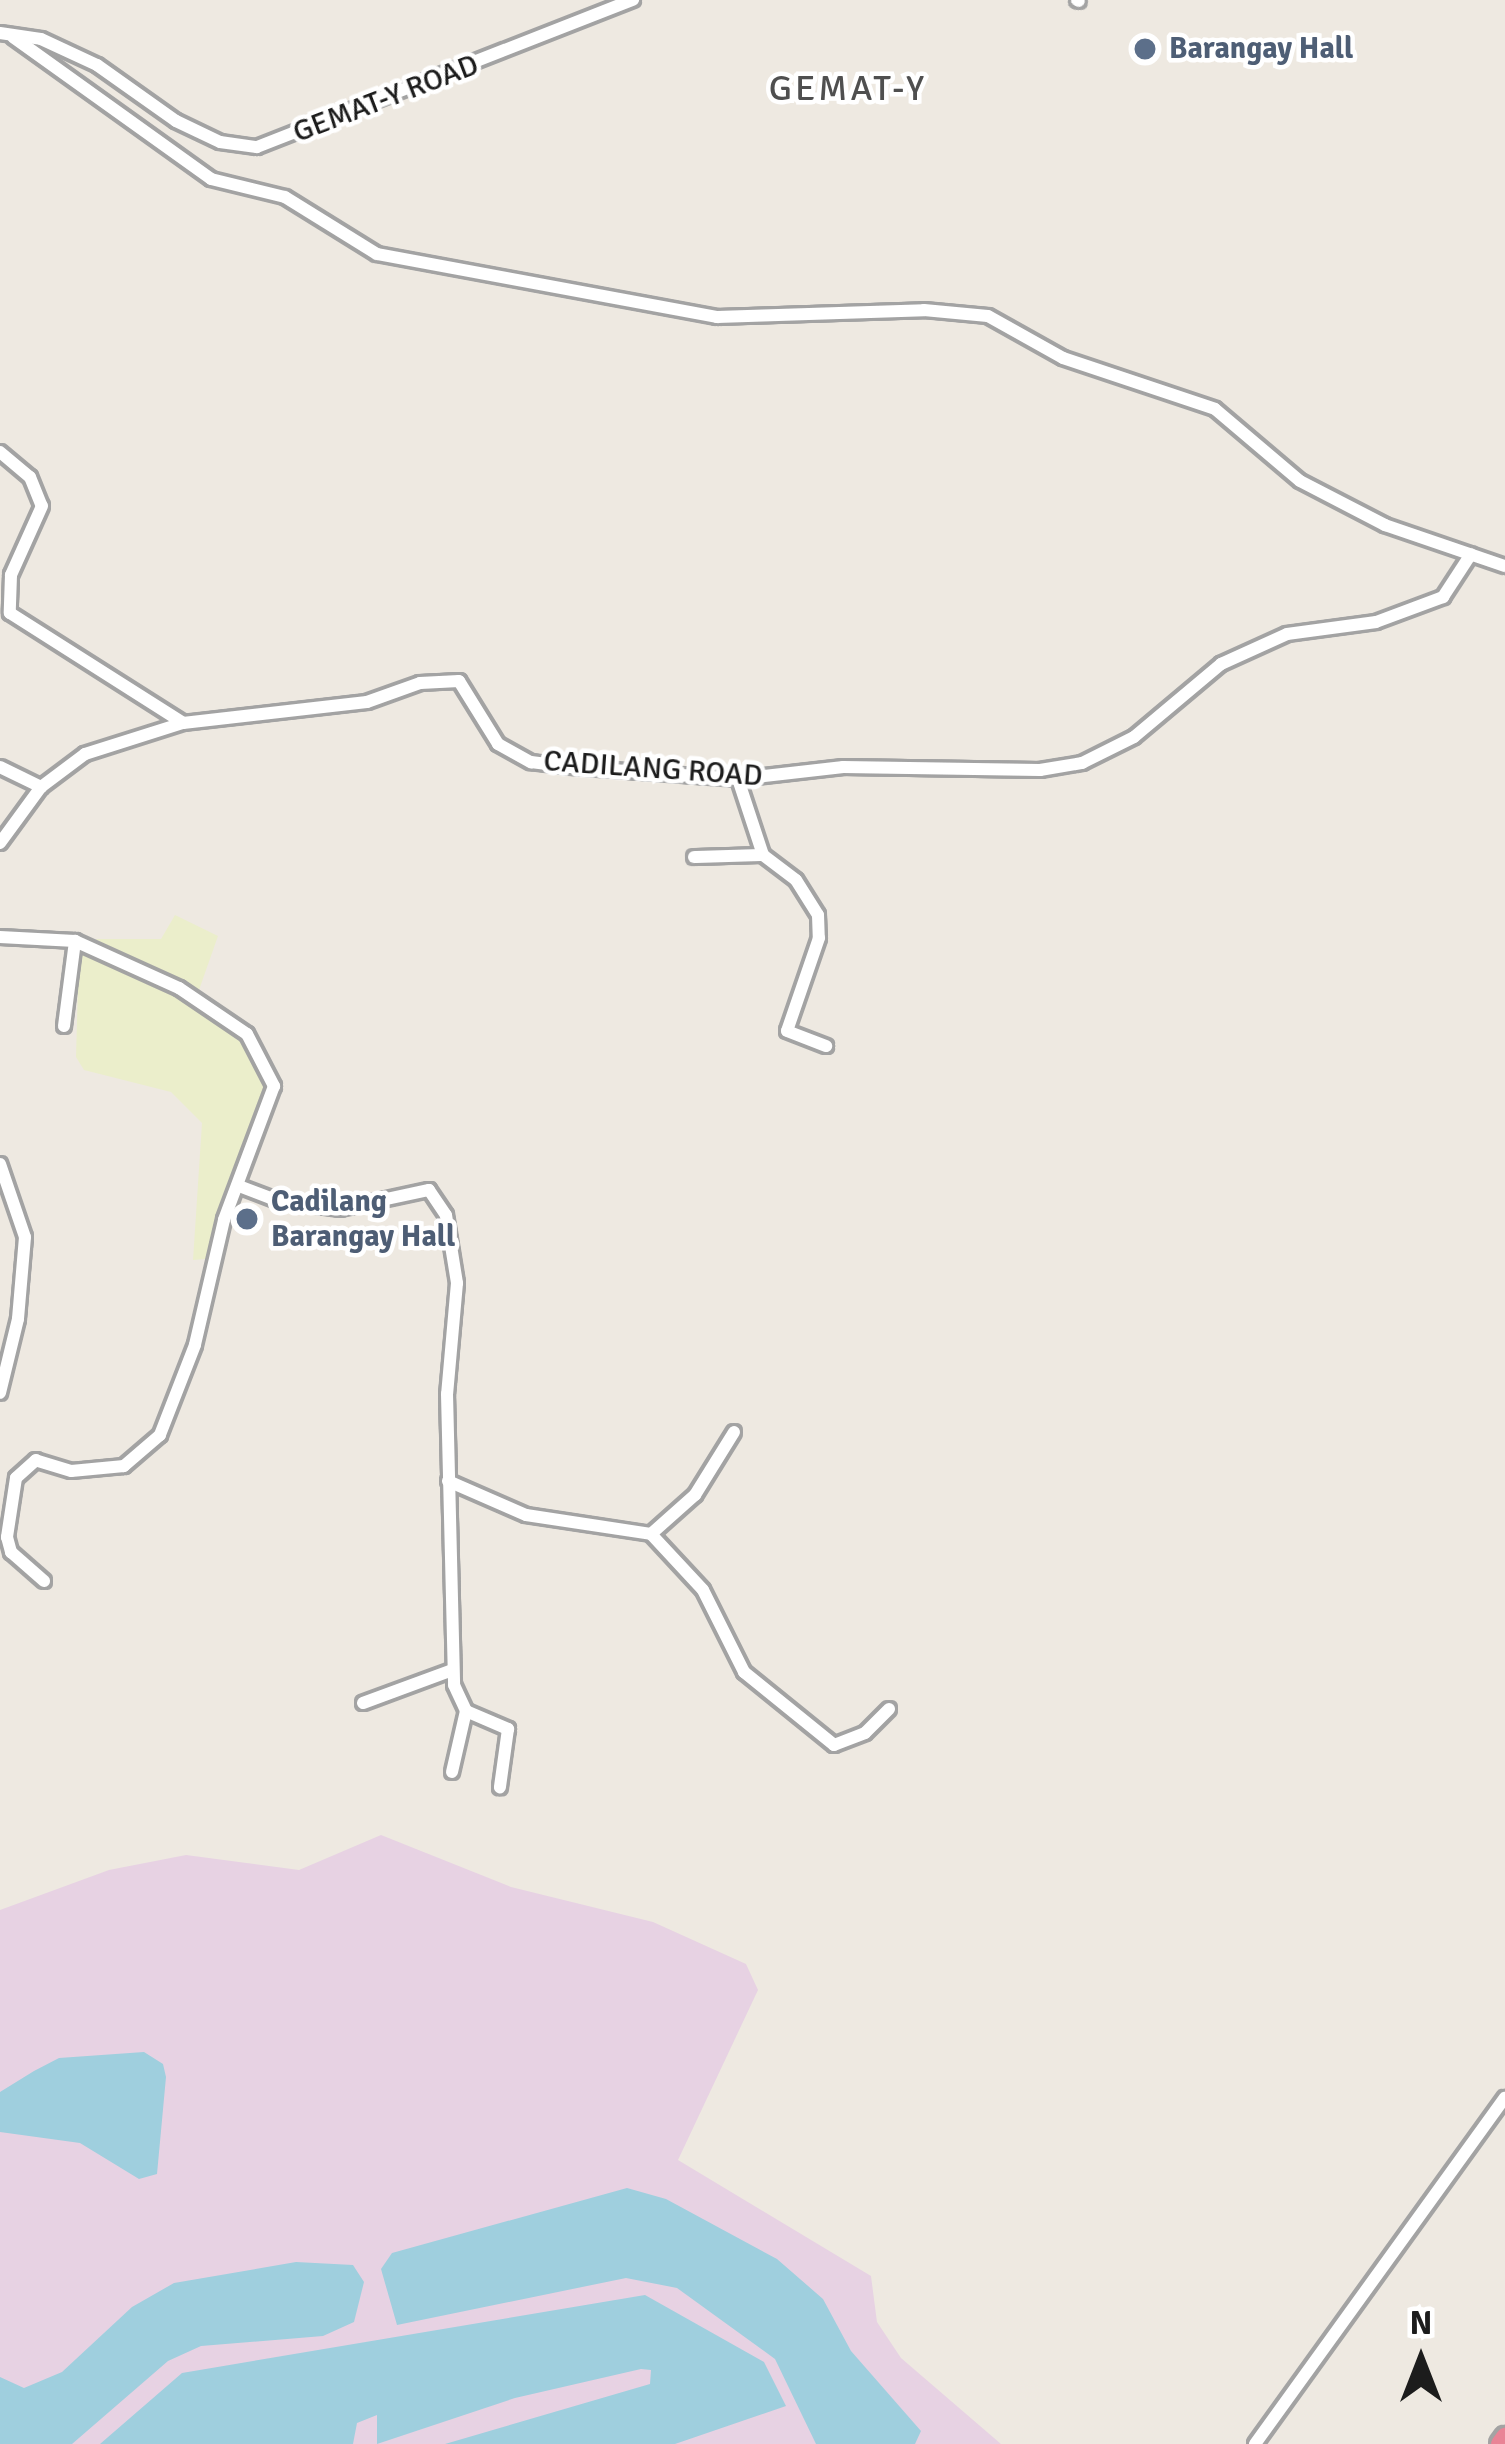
<!DOCTYPE html>
<style>
body{margin:0}
#map{position:relative;width:1505px;height:2444px;overflow:hidden;background:#eee9e1;font-family:Signika,sans-serif}
div>[style]{position:absolute}
.industrial>*{inset:0;background:#e7d2e3}
.farmland>*{inset:0;background:#ebeecb}
.water>*{inset:0;background:#9fcfde}
.roads{filter:drop-shadow(3px 0 #a3a3a3) drop-shadow(-3px 0 #a3a3a3) drop-shadow(0 3px #a3a3a3) drop-shadow(0 -3px #a3a3a3)}
.minor>*{height:12px;margin:-6px;padding:0 6px;transform-origin:6px;border-radius:6px;background:#fff}
.highway>*{height:18px;margin:-9px;padding:0 9px;transform-origin:9px;border-radius:9px;background:#e98496}
.dots>*{width:33px;height:33px;translate:-50% -50%;box-sizing:border-box;border:6px solid #fff;border-radius:50%}
span{translate:-50% -50%;white-space:nowrap;text-align:center;line-height:1.15;-webkit-text-stroke:9px #fff;paint-order:stroke}
.service-label{font-size:30px;color:#4e5e75;font-weight:700}
.left{translate:0 -50%;text-align:left}
.street-label{font-size:30px;color:#1c1c1c}
.quarter-label{font-size:36px;color:#4f4f4f;letter-spacing:3px}
.north{position:absolute;left:1361px;top:2300px;width:120px;height:120px;-webkit-text-stroke:9px #fff;paint-order:stroke;rotate:0deg;font-size:33px;font-weight:700;line-height:48px;text-align:center;color:#1c1c1c}
.north::after{content:'';display:block;margin:auto;width:42px;height:54px;background:#1c1c1c;clip-path:polygon(50% 0,100% 100%,50% 72%,0 100%)}
</style>
<div id="map">
<div class="industrial">
<i style="clip-path:polygon(381px 1835px,511px 1887px,653px 1922px,746px 1964px,758px 1990px,678px 2160px,871px 2276px,877px 2322px,901px 2358px,1001px 2444px,0 2444px,0 1910px,109px 1870px,186px 1855px,299px 1870px)"></i>
</div>
<div class="farmland">
<i style="clip-path:polygon(175px 915px,218px 936px,199px 990px,95px 939px,161px 939px)"></i>
<i style="clip-path:polygon(79px 948px,211px 1009px,245px 1038px,266px 1074px,265px 1100px,205px 1259px,193px 1260px,202px 1123px,171px 1092px,84px 1070px,76px 1057px)"></i>
</div>
<div class="water">
<i style="clip-path:polygon(144px 2052px,163px 2064px,166px 2077px,157px 2174px,139px 2179px,80px 2143px,0 2132px,0 2092px,34px 2071px,59px 2058px)"></i>
<i style="clip-path:polygon(627px 2188px,666px 2199px,777px 2259px,823px 2299px,851px 2351px,921px 2431px,915px 2444px,816px 2444px,775px 2359px,677px 2288px,626px 2278px,397px 2325px,381px 2269px,392px 2253px)"></i>
<i style="clip-path:polygon(296px 2262px,353px 2265px,364px 2282px,354px 2322px,323px 2336px,201px 2346px,168px 2361px,72px 2444px,0 2444px,0 2377px,24px 2388px,62px 2372px,132px 2307px,174px 2283px)"></i>
<i style="clip-path:polygon(645px 2295px,764px 2362px,786px 2406px,675px 2444px,445px 2444px,650px 2384px,651px 2370px,641px 2369px,515px 2398px,377px 2444px,377px 2415px,357px 2423px,353px 2444px,100px 2444px,182px 2373px)"></i>
</div>
<div class="roads">
<div class="minor">
<i style="left:1077px;top:0;width:2px;rotate:27deg"></i>
<i style="left:0;top:33px;width:41px;rotate:8.3deg"></i>
<i style="left:41px;top:39px;width:62px;rotate:24.9deg"></i>
<i style="left:97px;top:65px;width:97px;rotate:35.3deg"></i>
<i style="left:176px;top:121px;width:49px;rotate:25.5deg"></i>
<i style="left:220px;top:142px;width:37px;rotate:8deg"></i>
<i style="left:257px;top:147px;width:404px;rotate:-21.4deg"></i>
<i style="left:13px;top:37px;width:244px;rotate:35.6deg"></i>
<i style="left:211px;top:179px;width:76px;rotate:13.7deg"></i>
<i style="left:285px;top:197px;width:108px;rotate:31.8deg"></i>
<i style="left:377px;top:254px;width:346px;rotate:10.5deg"></i>
<i style="left:717px;top:317px;width:207px;rotate:-1.9deg"></i>
<i style="left:924px;top:310px;width:64px;rotate:5.4deg"></i>
<i style="left:988px;top:316px;width:86px;rotate:29.2deg"></i>
<i style="left:1063px;top:358px;width:160px;rotate:18.5deg"></i>
<i style="left:1215px;top:409px;width:111px;rotate:40.3deg"></i>
<i style="left:1300px;top:481px;width:96px;rotate:27.4deg"></i>
<i style="left:1385px;top:525px;width:127px;rotate:18.9deg"></i>
<i style="left:0;top:452px;width:39px;rotate:40deg"></i>
<i style="left:30px;top:477px;width:31px;rotate:68deg"></i>
<i style="left:42px;top:506px;width:76px;rotate:114.2deg"></i>
<i style="left:11px;top:575px;width:38px;rotate:92deg"></i>
<i style="left:10px;top:613px;width:205px;rotate:32.4deg"></i>
<i style="left:0;top:767px;width:46px;rotate:26deg"></i>
<i style="left:738px;top:779px;width:80px;rotate:71.8deg"></i>
<i style="left:763px;top:855px;width:41px;rotate:37.1deg"></i>
<i style="left:796px;top:880px;width:41px;rotate:57.8deg"></i>
<i style="left:818px;top:915px;width:23px;rotate:88deg"></i>
<i style="left:819px;top:938px;width:98px;rotate:109deg"></i>
<i style="left:787px;top:1031px;width:42px;rotate:21deg"></i>
<i style="left:0;top:843px;width:69px;rotate:-53.8deg"></i>
<i style="left:41px;top:787px;width:55px;rotate:-36.9deg"></i>
<i style="left:85px;top:754px;width:103px;rotate:-17.6deg"></i>
<i style="left:183px;top:723px;width:185px;rotate:-6.5deg"></i>
<i style="left:367px;top:702px;width:56px;rotate:-19.7deg"></i>
<i style="left:420px;top:683px;width:39px;rotate:-3deg"></i>
<i style="left:459px;top:681px;width:74px;rotate:58.2deg"></i>
<i style="left:498px;top:744px;width:38px;rotate:29deg"></i>
<i style="left:531px;top:762px;width:40px;rotate:7.1deg"></i>
<i style="left:571px;top:767px;width:167px;rotate:4.1deg"></i>
<i style="left:738px;top:779px;width:106px;rotate:-6.5deg"></i>
<i style="left:843px;top:767px;width:197px;rotate:0.9deg"></i>
<i style="left:1040px;top:770px;width:43px;rotate:-9.5deg"></i>
<i style="left:1082px;top:763px;width:58px;rotate:-26.6deg"></i>
<i style="left:1134px;top:737px;width:114px;rotate:-40deg"></i>
<i style="left:1221px;top:664px;width:72px;rotate:-24.4deg"></i>
<i style="left:1287px;top:634px;width:90px;rotate:-7.7deg"></i>
<i style="left:1376px;top:622px;width:72px;rotate:-20.5deg"></i>
<i style="left:1443px;top:597px;width:51px;rotate:-56.9deg"></i>
<i style="left:694px;top:857px;width:69px;rotate:-1.7deg"></i>
<i style="left:0;top:937px;width:75px;rotate:3.1deg"></i>
<i style="left:75px;top:941px;width:114px;rotate:24.3deg"></i>
<i style="left:179px;top:988px;width:82px;rotate:34.1deg"></i>
<i style="left:247px;top:1034px;width:59px;rotate:62.6deg"></i>
<i style="left:274px;top:1086px;width:143px;rotate:110.5deg"></i>
<i style="left:224px;top:1220px;width:128px;rotate:103.1deg"></i>
<i style="left:195px;top:1345px;width:97px;rotate:111.3deg"></i>
<i style="left:160px;top:1435px;width:48px;rotate:139.3deg"></i>
<i style="left:124px;top:1466px;width:53px;rotate:174.6deg"></i>
<i style="left:71px;top:1471px;width:37px;rotate:-163deg"></i>
<i style="left:36px;top:1460px;width:27px;rotate:138deg"></i>
<i style="left:16px;top:1478px;width:60px;rotate:98.7deg"></i>
<i style="left:7px;top:1537px;width:16px;rotate:75deg"></i>
<i style="left:11px;top:1552px;width:44px;rotate:41.3deg"></i>
<i style="left:64px;top:1026px;width:86px;rotate:-82.6deg"></i>
<i style="left:0;top:1164px;width:77px;rotate:71.1deg"></i>
<i style="left:25px;top:1237px;width:82px;rotate:94.9deg"></i>
<i style="left:18px;top:1319px;width:76px;rotate:103.7deg"></i>
<i style="left:239px;top:1186px;width:39px;rotate:21deg"></i>
<i style="left:275px;top:1200px;width:66px;rotate:7.9deg"></i>
<i style="left:340px;top:1209px;width:91px;rotate:-12.1deg"></i>
<i style="left:429px;top:1190px;width:30px;rotate:56deg"></i>
<i style="left:446px;top:1215px;width:69px;rotate:80.8deg"></i>
<i style="left:457px;top:1283px;width:111px;rotate:95.1deg"></i>
<i style="left:447px;top:1394px;width:291px;rotate:88.6deg"></i>
<i style="left:454px;top:1685px;width:29px;rotate:65deg"></i>
<i style="left:466px;top:1711px;width:46px;rotate:23.2deg"></i>
<i style="left:508px;top:1729px;width:59px;rotate:97.9deg"></i>
<i style="left:448px;top:1481px;width:85px;rotate:23.6deg"></i>
<i style="left:526px;top:1515px;width:126px;rotate:8.6deg"></i>
<i style="left:651px;top:1534px;width:76px;rotate:47.1deg"></i>
<i style="left:703px;top:1590px;width:92px;rotate:63.4deg"></i>
<i style="left:744px;top:1672px;width:116px;rotate:39deg"></i>
<i style="left:834px;top:1745px;width:33px;rotate:-21deg"></i>
<i style="left:865px;top:1733px;width:34px;rotate:-45deg"></i>
<i style="left:651px;top:1534px;width:59px;rotate:-41.6deg"></i>
<i style="left:695px;top:1495px;width:74px;rotate:-58.2deg"></i>
<i style="left:363px;top:1703px;width:95px;rotate:-20.3deg"></i>
<i style="left:452px;top:1772px;width:63px;rotate:-77.1deg"></i>
<i style="left:1255px;top:2444px;width:427px;rotate:-54.2deg"></i>
</div>
<div class="highway">
<i style="left:1500px;top:2444px;width:9px;rotate:-54deg"></i>
</div>
</div>
<div class="dots">
<i style="left:1145px;top:49px;background:#5c6f8a"></i>
<i style="left:247px;top:1219px;background:#5c6f8a"></i>
</div>
<div class="service-label">
<span class="left" style="left:1169px;top:49px">Barangay Hall</span>
<span class="left" style="left:271px;top:1219px">Cadilang<br>Barangay Hall</span>
</div>
<div class="street-label">
<span style="left:386px;top:99px;rotate:-21deg">GEMAT-Y ROAD</span>
<span style="left:653px;top:769px;rotate:4deg">CADILANG ROAD</span>
</div>
<div class="quarter-label">
<span style="left:848px;top:89px">GEMAT-Y</span>
</div>
<div class="north">N</div>
</div>
